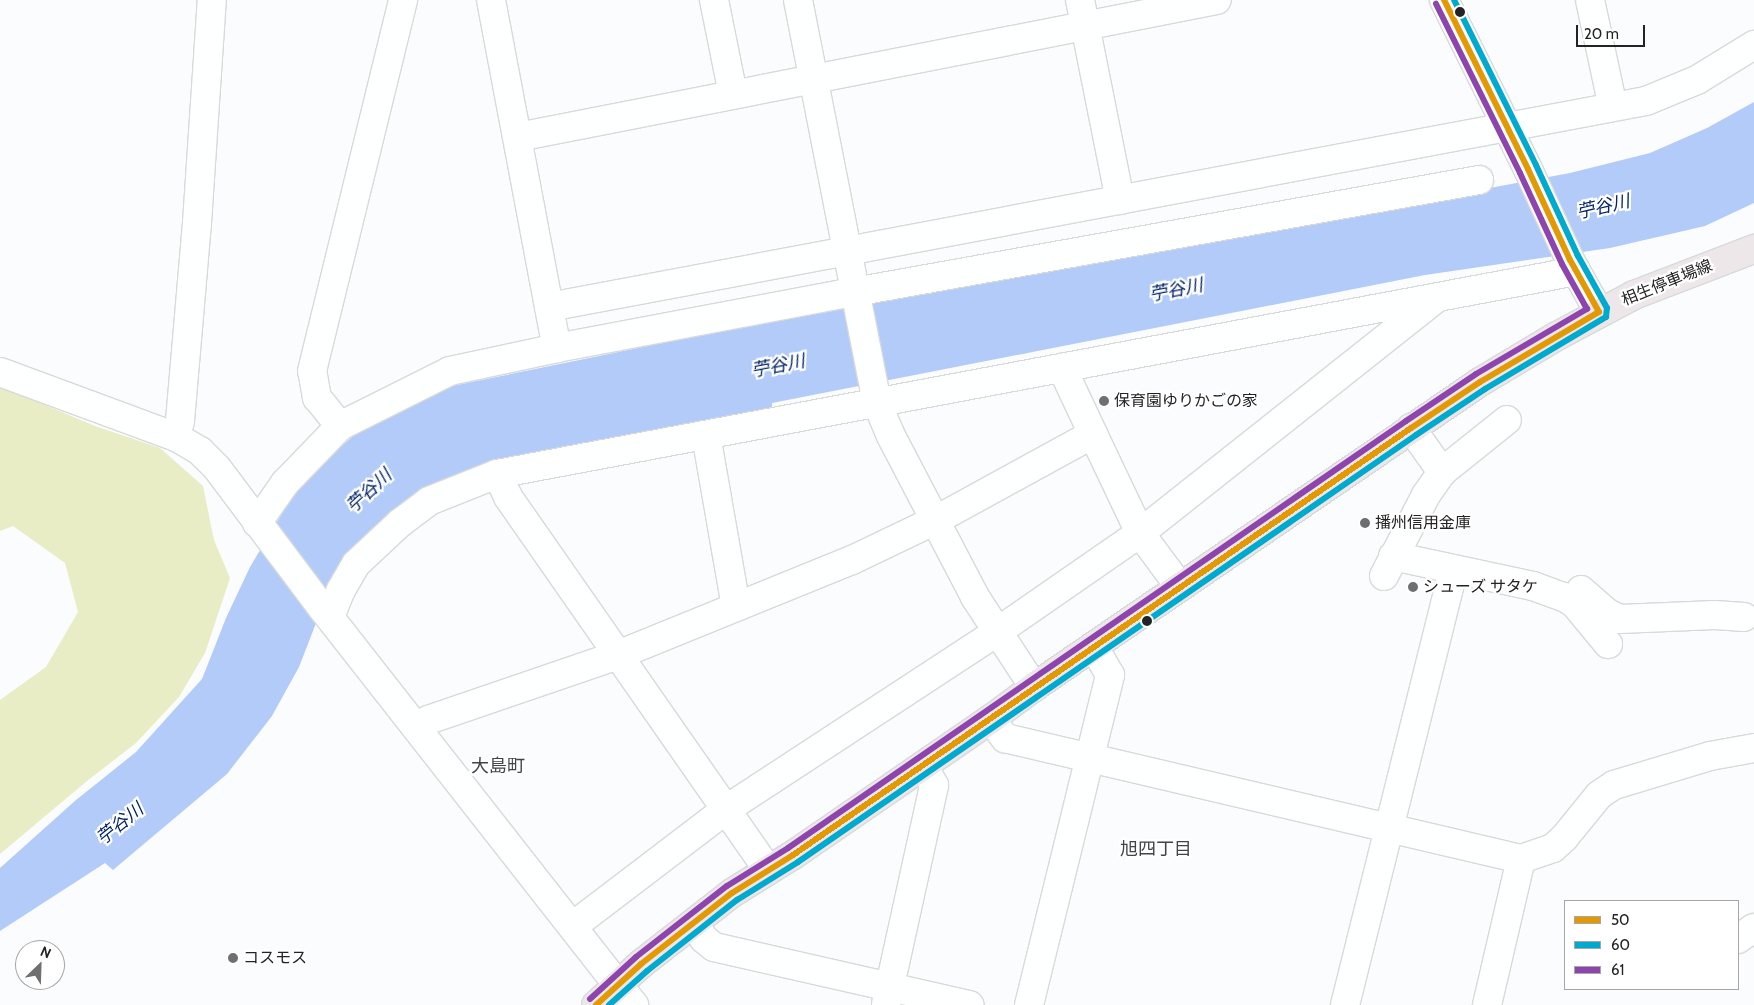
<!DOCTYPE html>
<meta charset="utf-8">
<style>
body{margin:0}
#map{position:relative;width:1754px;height:1005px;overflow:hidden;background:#fbfcfd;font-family:Cabin,"Noto Sans JP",sans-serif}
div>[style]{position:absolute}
.green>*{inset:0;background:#e8edc5}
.water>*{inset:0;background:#b2cbf8}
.roads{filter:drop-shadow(1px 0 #d8d9db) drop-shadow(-1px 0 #d8d9db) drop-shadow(0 1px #d8d9db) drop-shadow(0 -1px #d8d9db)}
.street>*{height:28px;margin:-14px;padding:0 14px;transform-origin:14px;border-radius:14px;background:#feffff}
.secondary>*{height:28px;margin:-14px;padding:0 14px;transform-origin:14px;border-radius:14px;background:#feffff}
.primary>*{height:28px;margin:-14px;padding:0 14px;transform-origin:14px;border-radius:14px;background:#ede7e9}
.bus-1>*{height:6px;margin:-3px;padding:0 3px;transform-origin:3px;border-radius:3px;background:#e29904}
.bus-2>*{height:6px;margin:-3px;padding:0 3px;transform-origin:3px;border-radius:3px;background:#00a9ce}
.bus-3>*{height:6px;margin:-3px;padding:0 3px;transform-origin:3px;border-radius:3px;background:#8e44ad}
.dots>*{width:14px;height:14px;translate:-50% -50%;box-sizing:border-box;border:2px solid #fff;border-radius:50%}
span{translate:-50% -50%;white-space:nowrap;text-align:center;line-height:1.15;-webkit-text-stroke:4.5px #fff;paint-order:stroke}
.street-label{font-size:16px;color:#232325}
.poi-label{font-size:16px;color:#232325}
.left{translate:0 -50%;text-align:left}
.water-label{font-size:18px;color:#032467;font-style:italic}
.neighbourhood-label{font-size:18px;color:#434449}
.legend{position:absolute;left:1564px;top:900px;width:175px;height:90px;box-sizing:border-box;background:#fff;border:1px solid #a7a7a8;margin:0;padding:6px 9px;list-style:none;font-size:15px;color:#232325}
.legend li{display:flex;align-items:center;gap:10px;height:25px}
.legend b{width:25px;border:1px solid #a7a7a8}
.north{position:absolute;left:15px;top:940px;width:50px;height:50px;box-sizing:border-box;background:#fff;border:1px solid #a7a7a8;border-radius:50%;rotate:24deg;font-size:14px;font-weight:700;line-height:20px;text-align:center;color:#232325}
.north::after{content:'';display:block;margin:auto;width:18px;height:22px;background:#6f6f71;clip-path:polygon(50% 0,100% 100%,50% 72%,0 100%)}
.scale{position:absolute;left:1576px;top:25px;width:69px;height:22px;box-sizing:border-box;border:2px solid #232325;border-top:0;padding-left:6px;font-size:15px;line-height:18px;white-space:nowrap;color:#232325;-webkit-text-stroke:4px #fff;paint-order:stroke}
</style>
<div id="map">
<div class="green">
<i style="clip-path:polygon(0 386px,95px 426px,160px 448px,203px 486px,214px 540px,230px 578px,205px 653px,179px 697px,136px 743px,87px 781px,0 854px,0 700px,46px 667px,78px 612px,65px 563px,13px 526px,0 531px)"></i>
</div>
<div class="water">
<i style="clip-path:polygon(1754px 102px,1754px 203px,1705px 226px,1610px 248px,1425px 275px,772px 403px,772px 413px,471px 471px,318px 618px,299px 667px,272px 716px,227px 774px,113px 870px,105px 863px,0 931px,0 868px,76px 800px,136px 752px,202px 679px,226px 618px,250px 567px,292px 497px,329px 457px,367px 424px,442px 388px,751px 325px,1570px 173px,1650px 153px,1707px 128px)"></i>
</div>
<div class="roads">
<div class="street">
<i style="left:491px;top:0;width:354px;rotate:79.3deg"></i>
<i style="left:714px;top:0;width:96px;rotate:78.6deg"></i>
<i style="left:1080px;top:0;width:204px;rotate:78.7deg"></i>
<i style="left:1590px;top:0;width:109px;rotate:77.9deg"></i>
<i style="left:518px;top:137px;width:712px;rotate:-11.09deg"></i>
<i style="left:549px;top:307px;width:1116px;rotate:-10.64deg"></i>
<i style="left:1646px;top:101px;width:55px;rotate:-22.4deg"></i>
<i style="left:1697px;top:80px;width:67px;rotate:-31.6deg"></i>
<i style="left:1062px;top:368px;width:73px;rotate:64.8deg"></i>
<i style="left:0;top:372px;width:188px;rotate:20.3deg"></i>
<i style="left:176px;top:437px;width:28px;rotate:30deg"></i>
<i style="left:200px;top:451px;width:24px;rotate:45deg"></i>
<i style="left:217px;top:468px;width:176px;rotate:53.1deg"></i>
<i style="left:323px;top:609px;width:478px;rotate:51.9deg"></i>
<i style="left:340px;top:426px;width:36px;rotate:-129deg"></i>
<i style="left:317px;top:398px;width:27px;rotate:-100deg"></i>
<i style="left:312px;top:371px;width:382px;rotate:-76.2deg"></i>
<i style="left:1411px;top:428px;width:54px;rotate:54.8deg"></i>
<i style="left:706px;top:435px;width:163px;rotate:80.1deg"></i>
<i style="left:734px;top:596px;width:11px;rotate:63deg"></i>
<i style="left:176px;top:437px;width:16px;rotate:-76deg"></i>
<i style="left:180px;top:421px;width:199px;rotate:-85.1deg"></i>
<i style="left:197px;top:223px;width:224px;rotate:-86.2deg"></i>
<i style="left:497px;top:474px;width:25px;rotate:64deg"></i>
<i style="left:508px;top:497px;width:455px;rotate:55.1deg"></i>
<i style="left:257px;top:523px;width:49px;rotate:-55deg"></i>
<i style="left:285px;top:483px;width:79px;rotate:-46deg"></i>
<i style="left:340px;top:426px;width:123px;rotate:-26.6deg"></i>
<i style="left:450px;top:371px;width:109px;rotate:-12.1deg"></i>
<i style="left:557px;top:348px;width:302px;rotate:-10.7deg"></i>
<i style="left:854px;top:292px;width:635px;rotate:-10.16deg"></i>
<i style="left:1393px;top:556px;width:143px;rotate:12.1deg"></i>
<i style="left:1533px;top:586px;width:33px;rotate:20deg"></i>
<i style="left:1564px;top:597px;width:13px;rotate:32deg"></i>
<i style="left:1575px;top:604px;width:52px;rotate:50.5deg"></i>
<i style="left:1384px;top:576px;width:91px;rotate:-62.6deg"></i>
<i style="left:1426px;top:495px;width:28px;rotate:-55deg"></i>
<i style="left:1442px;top:472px;width:83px;rotate:-38.7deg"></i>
<i style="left:1581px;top:590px;width:35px;rotate:41deg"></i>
<i style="left:1607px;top:613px;width:14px;rotate:25deg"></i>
<i style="left:1620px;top:619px;width:95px;rotate:-2.4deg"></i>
<i style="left:1715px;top:615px;width:29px;rotate:4deg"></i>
<i style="left:330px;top:617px;width:29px;rotate:-68deg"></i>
<i style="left:341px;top:590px;width:30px;rotate:-60deg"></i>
<i style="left:356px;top:564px;width:60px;rotate:-43deg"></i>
<i style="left:400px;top:523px;width:36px;rotate:-37deg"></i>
<i style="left:429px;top:501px;width:73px;rotate:-21.7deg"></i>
<i style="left:497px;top:474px;width:1098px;rotate:-10.65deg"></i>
<i style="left:991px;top:719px;width:24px;rotate:54deg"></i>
<i style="left:1005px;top:738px;width:530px;rotate:13.2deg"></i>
<i style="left:1521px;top:859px;width:34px;rotate:-19deg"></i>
<i style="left:1553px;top:848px;width:15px;rotate:-42deg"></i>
<i style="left:1564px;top:838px;width:55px;rotate:-50.9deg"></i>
<i style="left:1599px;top:795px;width:18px;rotate:-34deg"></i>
<i style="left:1614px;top:785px;width:100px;rotate:-16.8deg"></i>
<i style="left:1710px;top:756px;width:45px;rotate:-10.3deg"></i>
<i style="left:417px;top:727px;width:13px;rotate:-32deg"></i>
<i style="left:428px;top:720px;width:201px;rotate:-18.9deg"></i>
<i style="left:618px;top:655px;width:253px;rotate:-22.1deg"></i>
<i style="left:852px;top:560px;width:93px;rotate:-25.5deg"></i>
<i style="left:936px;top:520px;width:179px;rotate:-28.7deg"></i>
<i style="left:1093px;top:434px;width:110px;rotate:64.6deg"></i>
<i style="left:1140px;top:533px;width:67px;rotate:53.5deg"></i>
<i style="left:694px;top:923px;width:19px;rotate:58deg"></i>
<i style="left:704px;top:939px;width:13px;rotate:39deg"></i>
<i style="left:714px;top:947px;width:262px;rotate:12.8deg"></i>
<i style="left:573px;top:926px;width:191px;rotate:-37.3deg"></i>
<i style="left:725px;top:810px;width:325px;rotate:-33.2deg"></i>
<i style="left:997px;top:632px;width:174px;rotate:-34.7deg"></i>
<i style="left:1140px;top:533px;width:378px;rotate:-38.4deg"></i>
<i style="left:1738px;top:939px;width:19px;rotate:-35deg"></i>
<i style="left:886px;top:1004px;width:224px;rotate:-77.6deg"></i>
<i style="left:934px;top:785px;width:22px;rotate:-120deg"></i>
<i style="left:1029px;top:1005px;width:340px;rotate:-76.2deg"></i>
<i style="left:1110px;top:675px;width:32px;rotate:-120deg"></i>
<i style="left:1345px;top:1005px;width:447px;rotate:-76deg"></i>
<i style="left:1487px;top:1005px;width:150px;rotate:-76.9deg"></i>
</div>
<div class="secondary">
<i style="left:798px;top:0;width:411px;rotate:78.9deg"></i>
<i style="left:877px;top:403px;width:36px;rotate:67deg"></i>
<i style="left:891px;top:436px;width:182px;rotate:62.4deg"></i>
<i style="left:975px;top:597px;width:108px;rotate:56.8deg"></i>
<i style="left:1444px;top:0;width:189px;rotate:63.6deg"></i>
<i style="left:1528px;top:169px;width:100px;rotate:65.2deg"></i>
<i style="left:1570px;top:260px;width:60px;rotate:60.9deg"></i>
<i style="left:618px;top:985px;width:26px;rotate:51deg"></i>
</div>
<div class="primary">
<i style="left:596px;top:1005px;width:61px;rotate:-42.3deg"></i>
<i style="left:641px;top:964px;width:115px;rotate:-38deg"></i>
<i style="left:732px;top:893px;width:72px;rotate:-31.9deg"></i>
<i style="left:793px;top:855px;width:240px;rotate:-34.5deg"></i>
<i style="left:991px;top:719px;width:54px;rotate:-36.7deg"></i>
<i style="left:1034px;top:687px;width:540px;rotate:-34.37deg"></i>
<i style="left:1480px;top:382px;width:90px;rotate:-30.9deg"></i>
<i style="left:1557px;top:336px;width:87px;rotate:-28deg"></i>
<i style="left:1634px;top:295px;width:129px;rotate:-21deg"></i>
</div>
</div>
<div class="bus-1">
<i style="left:596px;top:1005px;width:61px;rotate:-42.3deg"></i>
<i style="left:641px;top:964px;width:115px;rotate:-38deg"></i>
<i style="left:732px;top:893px;width:72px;rotate:-31.9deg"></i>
<i style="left:793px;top:855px;width:751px;rotate:-34.64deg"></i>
<i style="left:1411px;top:428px;width:83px;rotate:-33.7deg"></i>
<i style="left:1480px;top:382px;width:138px;rotate:-30.5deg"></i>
<i style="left:1599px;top:312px;width:60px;rotate:-119.1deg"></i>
<i style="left:1570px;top:260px;width:100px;rotate:-114.8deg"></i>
<i style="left:1528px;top:169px;width:189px;rotate:-116.4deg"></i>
</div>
<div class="bus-2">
<i style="left:609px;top:1005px;width:51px;rotate:-41.8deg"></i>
<i style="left:647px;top:971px;width:115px;rotate:-38.3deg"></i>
<i style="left:737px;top:900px;width:72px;rotate:-31.9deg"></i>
<i style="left:798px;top:862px;width:751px;rotate:-34.64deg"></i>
<i style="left:1416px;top:435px;width:83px;rotate:-33.7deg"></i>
<i style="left:1485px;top:389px;width:141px;rotate:-30.8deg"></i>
<i style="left:1606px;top:317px;width:9px;rotate:-84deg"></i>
<i style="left:1607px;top:308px;width:60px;rotate:-119.1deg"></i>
<i style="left:1578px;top:256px;width:100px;rotate:-114.8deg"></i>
<i style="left:1536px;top:165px;width:184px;rotate:-116.4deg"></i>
</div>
<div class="bus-3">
<i style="left:590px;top:999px;width:62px;rotate:-42.4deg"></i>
<i style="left:636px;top:957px;width:115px;rotate:-38deg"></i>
<i style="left:727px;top:886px;width:72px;rotate:-31.9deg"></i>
<i style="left:788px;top:848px;width:751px;rotate:-34.64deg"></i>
<i style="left:1406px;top:421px;width:84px;rotate:-33.9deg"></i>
<i style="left:1476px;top:374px;width:129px;rotate:-30.4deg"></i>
<i style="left:1587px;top:309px;width:51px;rotate:-119.1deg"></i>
<i style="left:1562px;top:264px;width:100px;rotate:-114.8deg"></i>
<i style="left:1520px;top:173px;width:189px;rotate:-116.4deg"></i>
</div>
<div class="dots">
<i style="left:1460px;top:12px;background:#232325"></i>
<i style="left:1104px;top:401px;background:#6f6f71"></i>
<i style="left:1365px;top:523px;background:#6f6f71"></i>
<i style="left:1413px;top:587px;background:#6f6f71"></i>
<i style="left:1147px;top:621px;background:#232325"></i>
<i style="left:233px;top:958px;background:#6f6f71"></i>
</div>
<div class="street-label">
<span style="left:1667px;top:283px;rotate:-22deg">相生停車場線</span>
</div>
<div class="poi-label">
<span class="left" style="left:1114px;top:401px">保育園ゆりかごの家</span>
<span class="left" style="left:1375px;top:523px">播州信用金庫</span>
<span class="left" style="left:1423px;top:587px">シューズ サタケ</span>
<span class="left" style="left:243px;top:958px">コスモス</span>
</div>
<div class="water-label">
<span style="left:1603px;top:207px;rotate:-13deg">苧谷川</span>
<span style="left:1176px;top:290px;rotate:-11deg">苧谷川</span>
<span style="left:778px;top:366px;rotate:-11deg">苧谷川</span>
<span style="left:369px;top:491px;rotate:-43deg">苧谷川</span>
<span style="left:120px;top:824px;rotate:-39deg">苧谷川</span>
</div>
<div class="neighbourhood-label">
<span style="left:498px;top:766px">大島町</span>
<span style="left:1156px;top:849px">旭四丁目</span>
</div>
<ul class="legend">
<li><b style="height:6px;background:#e29904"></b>50</li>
<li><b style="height:6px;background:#00a9ce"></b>60</li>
<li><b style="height:6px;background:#8e44ad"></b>61</li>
</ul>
<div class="north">N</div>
<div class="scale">20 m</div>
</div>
